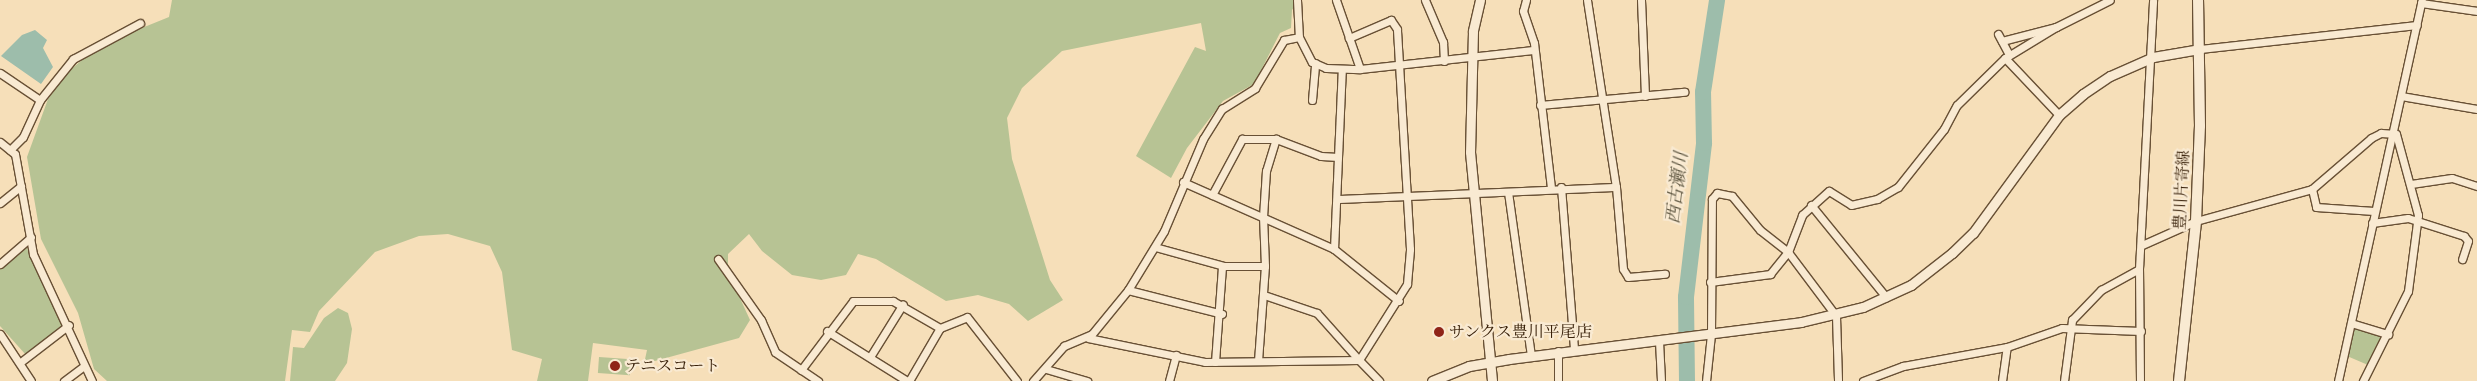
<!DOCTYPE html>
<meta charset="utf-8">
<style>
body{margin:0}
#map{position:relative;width:2477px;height:381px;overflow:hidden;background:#f6dfb9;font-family:Cardo,"Noto Serif JP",serif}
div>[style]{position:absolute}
.green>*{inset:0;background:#b7c394;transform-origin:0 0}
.water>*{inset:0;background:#9dbdab}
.river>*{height:16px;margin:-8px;padding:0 8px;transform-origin:8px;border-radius:8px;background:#9dbdab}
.roads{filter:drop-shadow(1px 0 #685035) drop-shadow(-1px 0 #685035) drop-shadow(0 1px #685035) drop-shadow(0 -1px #685035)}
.minor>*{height:7px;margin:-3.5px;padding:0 3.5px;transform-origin:3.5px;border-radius:3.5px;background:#f9ead2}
.tertiary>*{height:9px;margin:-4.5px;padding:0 4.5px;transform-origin:4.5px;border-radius:4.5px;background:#f9ead2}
.secondary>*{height:10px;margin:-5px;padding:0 5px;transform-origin:5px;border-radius:5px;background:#f9ead2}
.dots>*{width:14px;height:14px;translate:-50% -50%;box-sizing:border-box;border:2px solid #f9ead2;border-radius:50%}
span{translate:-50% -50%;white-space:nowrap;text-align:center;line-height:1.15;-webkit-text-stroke:4.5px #f9ead2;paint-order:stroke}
.street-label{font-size:16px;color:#382009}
.poi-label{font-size:16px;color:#382009}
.left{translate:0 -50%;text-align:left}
.water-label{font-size:18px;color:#564f3a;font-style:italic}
</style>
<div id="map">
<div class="green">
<i style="clip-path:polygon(172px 0,1299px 0,1292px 10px,1291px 28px,1280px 33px,1254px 84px,1223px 101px,1187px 148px,1171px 178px,1136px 156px,1195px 47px,1206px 51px,1201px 23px,1062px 51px,1022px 88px,1007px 118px,1012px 159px,1050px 280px,1063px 300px,1028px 321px,1009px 304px,978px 295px,946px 301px,876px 259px,858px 254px,846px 275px,821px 280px,792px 275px,762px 251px,749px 234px,728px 254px,728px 272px,750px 320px,739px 338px,644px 364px,647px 350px,593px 343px,588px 381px,537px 381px,542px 359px,512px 350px,502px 272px,490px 246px,448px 234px,419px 236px,375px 252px,319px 311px,310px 332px,292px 330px,285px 381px,107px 381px,94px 369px,78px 313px,41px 239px,27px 157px,48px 99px,69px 71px,100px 45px,169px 17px)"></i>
<i style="clip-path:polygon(26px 246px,64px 325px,26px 355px,0 326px,0 269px)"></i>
<i style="clip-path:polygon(338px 308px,348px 313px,352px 329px,347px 363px,335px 381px,290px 381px,293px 347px,304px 348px,324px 318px)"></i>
<i style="clip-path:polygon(2353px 326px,2384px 335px,2368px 365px,2347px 356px)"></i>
<i style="left:599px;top:357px;width:32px;height:16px;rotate:4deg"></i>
</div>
<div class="water">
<i style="clip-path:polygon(35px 30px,47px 40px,43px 48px,53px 67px,41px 84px,1px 56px,22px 35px)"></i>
</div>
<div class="river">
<i style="left:1687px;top:381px;width:84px;rotate:-90.7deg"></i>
<i style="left:1686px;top:297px;width:155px;rotate:-83.3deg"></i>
<i style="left:1704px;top:143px;width:51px;rotate:-91.1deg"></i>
<i style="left:1703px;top:92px;width:93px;rotate:-81.3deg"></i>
</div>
<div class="roads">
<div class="minor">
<i style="left:1297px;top:0;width:37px;rotate:87deg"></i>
<i style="left:1299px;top:37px;width:28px;rotate:63deg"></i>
<i style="left:1312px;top:62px;width:15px;rotate:23deg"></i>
<i style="left:1326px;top:68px;width:34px;rotate:2deg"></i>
<i style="left:1360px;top:69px;width:174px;rotate:-6.3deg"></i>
<i style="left:1336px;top:0;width:73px;rotate:70.8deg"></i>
<i style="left:1425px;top:0;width:46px;rotate:66.8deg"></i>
<i style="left:1443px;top:42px;width:19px;rotate:87deg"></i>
<i style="left:1526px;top:0;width:11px;rotate:105deg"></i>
<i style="left:1523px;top:11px;width:34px;rotate:71deg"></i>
<i style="left:1534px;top:43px;width:145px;rotate:83.3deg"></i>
<i style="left:1587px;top:0;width:189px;rotate:81.2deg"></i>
<i style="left:1616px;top:187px;width:82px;rotate:85.1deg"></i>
<i style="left:1623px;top:269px;width:9px;rotate:58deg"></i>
<i style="left:1628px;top:277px;width:37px;rotate:-5deg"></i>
<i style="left:1641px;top:0;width:96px;rotate:87.6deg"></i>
<i style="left:2421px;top:3px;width:57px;rotate:8.1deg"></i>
<i style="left:1998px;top:34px;width:24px;rotate:62deg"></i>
<i style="left:2002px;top:41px;width:56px;rotate:-14.5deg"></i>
<i style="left:2056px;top:27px;width:60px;rotate:-26.6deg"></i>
<i style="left:2200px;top:49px;width:218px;rotate:-6.3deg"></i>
<i style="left:2005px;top:58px;width:79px;rotate:46.5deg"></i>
<i style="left:0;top:73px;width:48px;rotate:34deg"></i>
<i style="left:2401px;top:96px;width:77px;rotate:9.7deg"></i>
<i style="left:1312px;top:100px;width:37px;rotate:-85deg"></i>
<i style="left:1540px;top:105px;width:145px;rotate:-5.2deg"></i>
<i style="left:0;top:142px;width:19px;rotate:39deg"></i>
<i style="left:15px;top:154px;width:102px;rotate:79.8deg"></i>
<i style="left:33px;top:254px;width:140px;rotate:65.1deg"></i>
<i style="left:10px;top:150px;width:18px;rotate:-45deg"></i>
<i style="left:23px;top:137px;width:41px;rotate:-65.3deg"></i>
<i style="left:40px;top:100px;width:53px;rotate:-51.2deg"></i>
<i style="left:73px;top:59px;width:76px;rotate:-28.2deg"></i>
<i style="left:1183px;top:182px;width:165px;rotate:23.9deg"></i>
<i style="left:1334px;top:249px;width:83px;rotate:38.7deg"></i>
<i style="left:2411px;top:184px;width:41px;rotate:-8.3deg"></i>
<i style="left:2452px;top:178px;width:26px;rotate:18deg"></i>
<i style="left:1561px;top:187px;width:163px;rotate:85.4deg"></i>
<i style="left:2312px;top:189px;width:18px;rotate:77deg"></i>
<i style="left:2316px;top:207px;width:58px;rotate:3.9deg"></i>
<i style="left:1508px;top:192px;width:165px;rotate:82deg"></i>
<i style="left:1212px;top:195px;width:64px;rotate:-61.8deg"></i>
<i style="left:1242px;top:139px;width:34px"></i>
<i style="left:1276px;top:139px;width:48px;rotate:20.7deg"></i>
<i style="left:1321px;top:156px;width:17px;rotate:3deg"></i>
<i style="left:1337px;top:199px;width:279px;rotate:-2.5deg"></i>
<i style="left:0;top:203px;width:27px;rotate:-39deg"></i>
<i style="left:1811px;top:205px;width:119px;rotate:50.8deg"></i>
<i style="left:2372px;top:223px;width:36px;rotate:-8deg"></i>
<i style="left:2408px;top:218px;width:59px;rotate:17.8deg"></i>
<i style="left:2464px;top:236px;width:6px;rotate:51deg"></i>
<i style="left:2468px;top:241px;width:19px;rotate:108deg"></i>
<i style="left:2142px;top:245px;width:59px;rotate:-24deg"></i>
<i style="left:2196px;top:221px;width:120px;rotate:-15.4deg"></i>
<i style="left:2312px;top:189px;width:78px;rotate:-40.8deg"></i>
<i style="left:2371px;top:138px;width:11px;rotate:-27deg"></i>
<i style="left:2381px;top:133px;width:15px;rotate:4deg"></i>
<i style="left:2396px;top:134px;width:84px;rotate:74.8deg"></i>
<i style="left:2418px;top:215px;width:77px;rotate:97.5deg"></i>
<i style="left:2408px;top:291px;width:101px;rotate:116.6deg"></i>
<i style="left:1155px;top:247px;width:72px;rotate:15.4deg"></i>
<i style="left:1224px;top:266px;width:41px"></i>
<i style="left:1334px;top:249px;width:180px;rotate:-87.5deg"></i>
<i style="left:718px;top:259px;width:75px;rotate:54.8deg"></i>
<i style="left:761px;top:320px;width:35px;rotate:66deg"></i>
<i style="left:775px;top:352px;width:52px;rotate:34deg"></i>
<i style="left:0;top:264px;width:41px;rotate:-41.1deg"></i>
<i style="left:1710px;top:282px;width:61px;rotate:-7.6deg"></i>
<i style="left:1770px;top:274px;width:28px;rotate:-51deg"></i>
<i style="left:1788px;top:252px;width:40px;rotate:-69deg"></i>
<i style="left:1802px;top:215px;width:36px;rotate:-42deg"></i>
<i style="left:1829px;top:191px;width:26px;rotate:32deg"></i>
<i style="left:1851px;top:205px;width:27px;rotate:-13deg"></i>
<i style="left:1877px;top:199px;width:24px;rotate:-30deg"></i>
<i style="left:1898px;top:187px;width:74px;rotate:-51.6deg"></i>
<i style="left:1944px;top:129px;width:27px;rotate:-62deg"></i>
<i style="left:1957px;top:105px;width:67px;rotate:-44.4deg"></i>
<i style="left:2005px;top:58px;width:60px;rotate:-31.3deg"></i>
<i style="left:1128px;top:290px;width:97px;rotate:14.3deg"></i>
<i style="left:1264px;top:295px;width:56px;rotate:18.8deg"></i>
<i style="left:1317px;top:313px;width:63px;rotate:48.2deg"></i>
<i style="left:1359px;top:360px;width:90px;rotate:-57.7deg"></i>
<i style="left:1407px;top:284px;width:35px;rotate:-85deg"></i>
<i style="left:1410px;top:249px;width:220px;rotate:-93.4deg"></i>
<i style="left:1397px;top:29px;width:11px;rotate:-124deg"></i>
<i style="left:1391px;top:20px;width:46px;rotate:156.8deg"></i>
<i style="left:2351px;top:323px;width:39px;rotate:17deg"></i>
<i style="left:827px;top:331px;width:94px;rotate:32deg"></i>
<i style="left:0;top:334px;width:56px;rotate:56.6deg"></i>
<i style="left:1088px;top:338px;width:119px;rotate:11.6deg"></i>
<i style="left:1205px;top:362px;width:154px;rotate:-0.7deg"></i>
<i style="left:1359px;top:360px;width:29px;rotate:46deg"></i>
<i style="left:1659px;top:341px;width:40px;rotate:87.1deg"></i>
<i style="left:870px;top:357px;width:62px;rotate:-58.1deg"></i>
<i style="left:22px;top:361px;width:59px;rotate:-37.5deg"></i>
<i style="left:1258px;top:361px;width:95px;rotate:-85.8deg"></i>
<i style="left:1265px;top:266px;width:49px;rotate:-92.3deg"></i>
<i style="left:1263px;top:217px;width:46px;rotate:-86.3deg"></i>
<i style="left:1266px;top:171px;width:34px;rotate:-73deg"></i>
<i style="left:1215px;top:362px;width:96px;rotate:-85.8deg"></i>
<i style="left:1046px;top:369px;width:43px;rotate:16.3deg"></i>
<i style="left:801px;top:370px;width:86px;rotate:-53deg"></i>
<i style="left:853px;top:301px;width:40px"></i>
<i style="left:893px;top:301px;width:54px;rotate:29.9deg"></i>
<i style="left:940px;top:328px;width:29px;rotate:-22deg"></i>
<i style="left:967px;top:317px;width:81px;rotate:52deg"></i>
<i style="left:64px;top:381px;width:25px;rotate:-37deg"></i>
<i style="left:909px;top:381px;width:61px;rotate:-59.7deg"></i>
<i style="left:1033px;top:381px;width:47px;rotate:-48.5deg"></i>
<i style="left:1064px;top:346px;width:30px;rotate:-23deg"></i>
<i style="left:1092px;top:334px;width:57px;rotate:-50.7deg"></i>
<i style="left:1128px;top:290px;width:69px;rotate:-58.6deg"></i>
<i style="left:1164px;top:231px;width:100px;rotate:-67deg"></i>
<i style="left:1203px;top:139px;width:36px;rotate:-58deg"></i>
<i style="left:1222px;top:109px;width:39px;rotate:-32deg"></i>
<i style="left:1255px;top:88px;width:56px;rotate:-58.9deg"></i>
<i style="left:1284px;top:40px;width:15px;rotate:-11deg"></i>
<i style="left:1169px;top:381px;width:27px;rotate:-75deg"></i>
<i style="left:1558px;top:381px;width:30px;rotate:-90deg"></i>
<i style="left:1706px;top:381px;width:47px;rotate:-83.9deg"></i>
<i style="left:1711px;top:334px;width:135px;rotate:-89.6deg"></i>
<i style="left:1712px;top:199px;width:8px;rotate:-50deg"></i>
<i style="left:1717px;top:193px;width:15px;rotate:11deg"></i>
<i style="left:1732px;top:196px;width:44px;rotate:50.5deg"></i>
<i style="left:1760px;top:230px;width:36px;rotate:38deg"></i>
<i style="left:1788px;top:252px;width:80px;rotate:53.1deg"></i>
<i style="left:1836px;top:316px;width:65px;rotate:88.2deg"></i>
<i style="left:1863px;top:381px;width:43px;rotate:-20.6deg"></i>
<i style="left:1903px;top:366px;width:106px;rotate:-10.4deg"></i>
<i style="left:2007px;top:347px;width:58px;rotate:-19.1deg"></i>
<i style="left:2062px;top:328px;width:79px;rotate:2.2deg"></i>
<i style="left:2002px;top:381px;width:34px;rotate:-82deg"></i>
<i style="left:2064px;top:381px;width:62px;rotate:-82.5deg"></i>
<i style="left:2072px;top:320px;width:42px;rotate:-46deg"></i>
<i style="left:2101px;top:290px;width:43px;rotate:-28.9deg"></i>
<i style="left:2140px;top:381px;width:112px;rotate:-90.5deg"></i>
<i style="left:2139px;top:269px;width:269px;rotate:-87deg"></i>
<i style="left:2338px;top:381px;width:390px;rotate:-77.6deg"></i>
</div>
<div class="tertiary">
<i style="left:1480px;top:0;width:32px;rotate:103deg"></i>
<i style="left:1473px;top:31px;width:121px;rotate:91.4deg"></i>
<i style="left:1470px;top:152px;width:230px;rotate:84.5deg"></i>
<i style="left:1432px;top:381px;width:40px;rotate:-22deg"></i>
<i style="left:1469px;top:366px;width:41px;rotate:-9.9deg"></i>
<i style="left:1509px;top:359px;width:294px;rotate:-7.2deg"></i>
<i style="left:1801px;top:322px;width:64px;rotate:-13.6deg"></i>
<i style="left:1863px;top:307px;width:53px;rotate:-24.6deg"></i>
<i style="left:1911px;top:285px;width:52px;rotate:-38deg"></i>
<i style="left:1952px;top:253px;width:29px;rotate:-44deg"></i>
<i style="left:1973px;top:233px;width:146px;rotate:-53.9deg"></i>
<i style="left:2059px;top:115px;width:32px;rotate:-41deg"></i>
<i style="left:2083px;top:94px;width:32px;rotate:-34deg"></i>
<i style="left:2110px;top:76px;width:47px;rotate:-23.8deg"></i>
<i style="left:2153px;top:57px;width:48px;rotate:-9.7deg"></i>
</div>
<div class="secondary">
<i style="left:2179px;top:381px;width:161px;rotate:-83.9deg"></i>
<i style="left:2196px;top:221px;width:95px;rotate:-87.6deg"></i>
<i style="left:2200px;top:126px;width:126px;rotate:-90.9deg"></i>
</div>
</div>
<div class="dots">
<i style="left:1439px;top:332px;background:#8f2418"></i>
<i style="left:615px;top:366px;background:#8f2418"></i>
</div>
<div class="street-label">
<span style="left:2182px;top:190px;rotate:-87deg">豊川片寄線</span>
</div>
<div class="poi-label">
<span class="left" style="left:1449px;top:332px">サンクス豊川平尾店</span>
<span class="left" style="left:625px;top:366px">テニスコート</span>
</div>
<div class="water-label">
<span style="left:1678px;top:188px;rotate:-83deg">西古瀬川</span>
</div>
</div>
